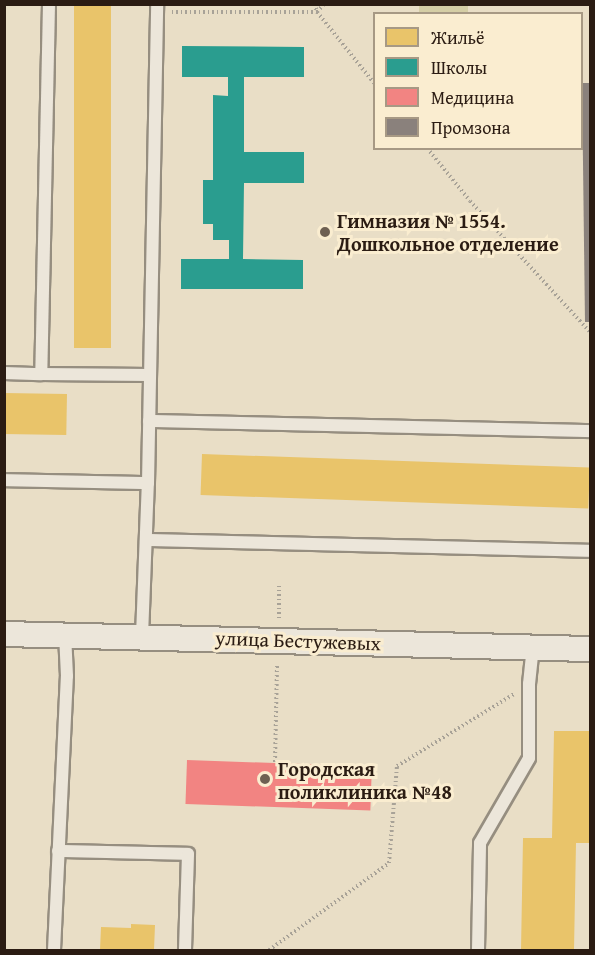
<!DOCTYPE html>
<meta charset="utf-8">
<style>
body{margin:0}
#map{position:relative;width:595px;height:955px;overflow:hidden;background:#e9dec6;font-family:"Gentium Book Plus",serif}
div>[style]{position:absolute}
.green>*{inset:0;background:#d5cea5;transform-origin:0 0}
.homes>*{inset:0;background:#e9c46a;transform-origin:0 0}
.schools>*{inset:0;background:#2a9d8f}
.health>*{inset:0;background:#f28482;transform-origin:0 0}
.industry>*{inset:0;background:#8a817c}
.path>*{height:4px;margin-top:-2px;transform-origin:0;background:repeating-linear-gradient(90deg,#a8a297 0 1.5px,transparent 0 4.5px)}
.roads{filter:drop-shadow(2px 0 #968e80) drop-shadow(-2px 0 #968e80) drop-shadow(0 2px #968e80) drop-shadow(0 -2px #968e80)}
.service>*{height:12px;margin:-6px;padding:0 6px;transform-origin:6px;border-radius:6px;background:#ece6da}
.minor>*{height:24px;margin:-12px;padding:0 12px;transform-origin:12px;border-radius:12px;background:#ece6da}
.dots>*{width:16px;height:16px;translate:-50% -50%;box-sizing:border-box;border:3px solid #faedd0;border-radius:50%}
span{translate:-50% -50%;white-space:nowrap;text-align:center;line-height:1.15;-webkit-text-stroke:6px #faedd0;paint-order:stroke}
.poi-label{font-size:20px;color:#2b1c13;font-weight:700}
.left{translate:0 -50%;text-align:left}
.street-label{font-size:20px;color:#2b1c13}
.frame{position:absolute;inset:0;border:6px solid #2b1c13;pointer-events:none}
.legend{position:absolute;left:373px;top:12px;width:210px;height:138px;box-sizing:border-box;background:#faedd0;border:2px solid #a79984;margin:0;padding:8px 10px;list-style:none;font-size:18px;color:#2b1c13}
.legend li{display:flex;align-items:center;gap:12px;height:30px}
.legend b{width:30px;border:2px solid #a79984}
</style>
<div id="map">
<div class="green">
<i style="left:419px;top:5px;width:49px;height:8px"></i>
</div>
<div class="homes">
<i style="left:74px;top:4px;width:37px;height:344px"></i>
<i style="left:4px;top:393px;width:63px;height:41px;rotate:1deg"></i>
<i style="left:202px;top:454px;width:388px;height:41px;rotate:2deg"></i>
<i style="clip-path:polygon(554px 731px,590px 731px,590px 843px,576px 843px,574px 950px,521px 950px,523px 838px,552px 838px)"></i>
<i style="clip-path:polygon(131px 924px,155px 925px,154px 950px,100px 950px,101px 927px,131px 928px)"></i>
</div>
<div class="schools">
<i style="clip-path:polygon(182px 46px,304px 47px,304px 77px,244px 77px,244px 152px,304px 152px,304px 183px,244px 183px,243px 259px,303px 260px,303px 289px,181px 289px,181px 259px,229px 259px,229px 240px,213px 240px,213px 224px,203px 224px,203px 180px,213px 180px,213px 95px,228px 96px,228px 77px,182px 77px)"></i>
</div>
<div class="health">
<i style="left:187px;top:760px;width:185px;height:44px;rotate:2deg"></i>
</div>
<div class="industry">
<i style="clip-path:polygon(582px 83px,590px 83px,590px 322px,585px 322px)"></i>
</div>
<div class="path">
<i style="left:314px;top:4px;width:9px;rotate:69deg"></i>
<i style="left:317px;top:12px;width:91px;rotate:51.2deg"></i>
<i style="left:172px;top:12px;width:145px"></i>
<i style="left:317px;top:12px;width:11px;rotate:-49deg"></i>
<i style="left:427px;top:148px;width:68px;rotate:50.9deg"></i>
<i style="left:470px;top:201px;width:178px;rotate:47.5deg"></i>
<i style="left:279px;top:618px;width:32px;rotate:-90deg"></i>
<i style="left:275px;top:762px;width:98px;rotate:-88.8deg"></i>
<i style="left:269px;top:950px;width:148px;rotate:-35.9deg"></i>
<i style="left:389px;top:863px;width:97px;rotate:-85.3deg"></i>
<i style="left:397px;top:766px;width:137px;rotate:-31.6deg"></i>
</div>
<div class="roads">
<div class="service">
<i style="left:49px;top:4px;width:370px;rotate:91.2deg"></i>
<i style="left:41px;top:374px;width:108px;rotate:0.5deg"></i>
<i style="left:4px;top:373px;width:37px;rotate:2deg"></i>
<i style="left:149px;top:421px;width:441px;rotate:1.3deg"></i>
<i style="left:4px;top:480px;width:144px;rotate:1.2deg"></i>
<i style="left:146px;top:540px;width:444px;rotate:1.4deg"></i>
<i style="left:142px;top:636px;width:153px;rotate:-87.8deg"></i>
<i style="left:148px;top:483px;width:479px;rotate:-88.9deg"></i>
<i style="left:58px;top:851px;width:130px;rotate:1.3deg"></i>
<i style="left:188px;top:854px;width:96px;rotate:91.8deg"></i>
<i style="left:54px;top:950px;width:274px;rotate:-87.3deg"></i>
<i style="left:67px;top:676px;width:42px;rotate:-92.7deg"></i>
<i style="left:478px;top:950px;width:107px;rotate:-88.9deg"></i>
<i style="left:480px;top:843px;width:98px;rotate:-60deg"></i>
<i style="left:529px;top:758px;width:74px;rotate:-90deg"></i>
<i style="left:529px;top:684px;width:36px;rotate:-84deg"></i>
</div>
<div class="minor">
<i style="left:4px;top:634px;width:586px;rotate:1.47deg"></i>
</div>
</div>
<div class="dots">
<i style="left:325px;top:232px;background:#6e6052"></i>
<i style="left:265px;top:779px;background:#6e6052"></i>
</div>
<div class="poi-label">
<span class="left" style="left:337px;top:232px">Гимназия № 1554.<br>Дошкольное отделение</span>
<span class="left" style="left:278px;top:780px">Городская<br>поликлиника №48</span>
</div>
<div class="street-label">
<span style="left:298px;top:640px;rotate:2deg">улица Бестужевых</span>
</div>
<div class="frame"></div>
<ul class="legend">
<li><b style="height:16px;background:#e9c46a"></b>Жильё</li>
<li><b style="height:16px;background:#2a9d8f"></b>Школы</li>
<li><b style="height:16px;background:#f28482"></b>Медицина</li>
<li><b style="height:16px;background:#8a817c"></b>Промзона</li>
</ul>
</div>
